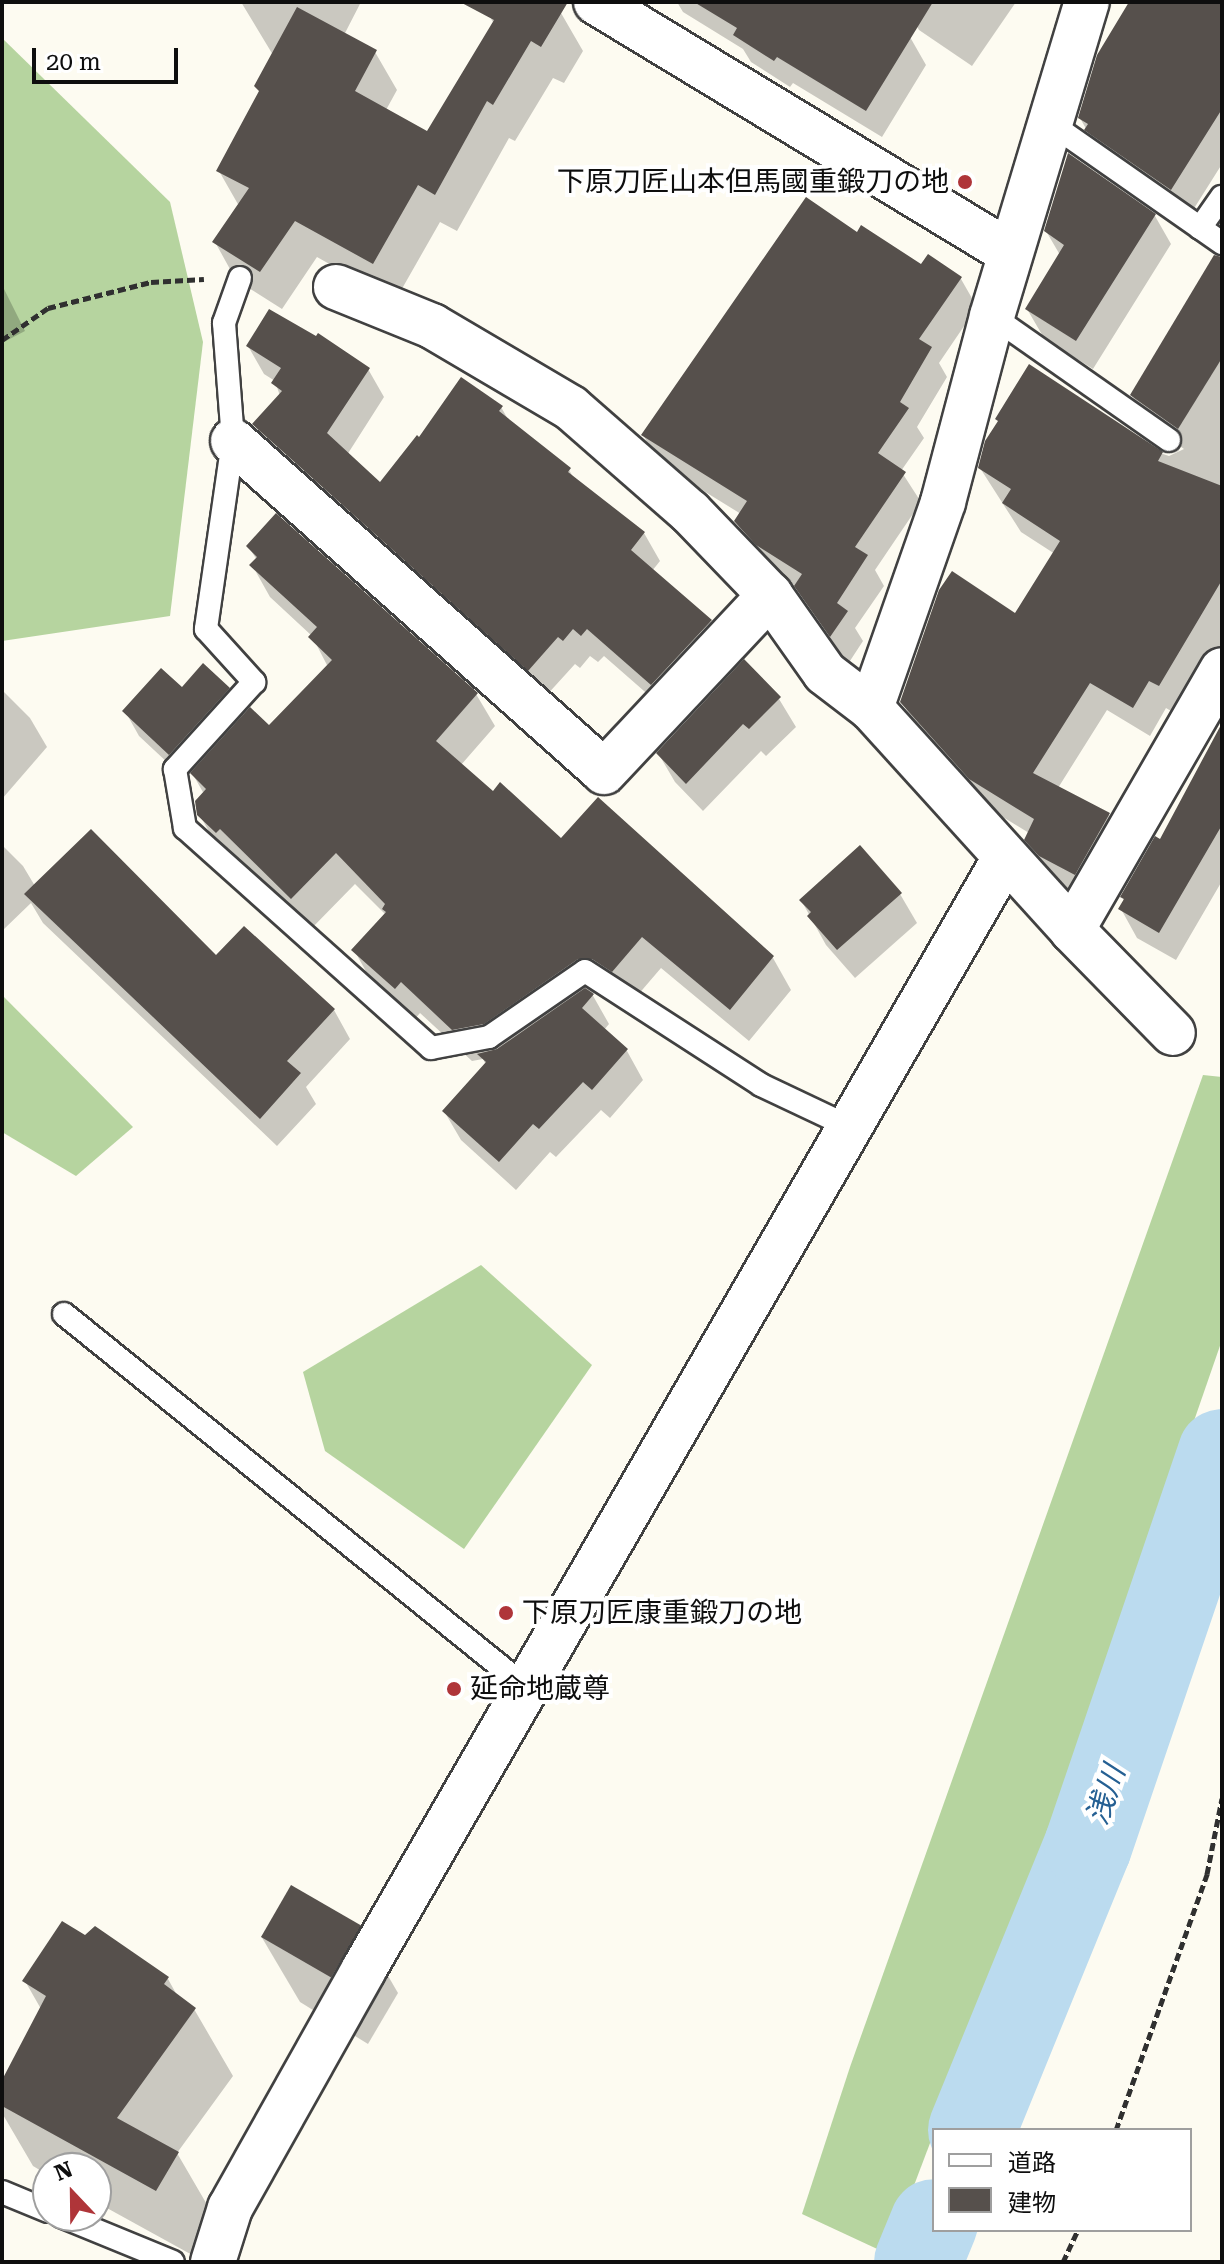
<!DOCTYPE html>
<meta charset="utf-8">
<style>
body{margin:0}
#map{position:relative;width:1224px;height:2264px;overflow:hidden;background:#fdfbf1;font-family:"Roboto Serif","Noto Sans JP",serif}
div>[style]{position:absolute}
.forest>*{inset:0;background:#b6d49f}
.shadow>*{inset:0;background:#0003}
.river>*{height:88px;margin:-44px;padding:0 44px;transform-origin:44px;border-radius:44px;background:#bbdbef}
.building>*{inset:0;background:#56504c;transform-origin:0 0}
.path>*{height:5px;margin-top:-2.5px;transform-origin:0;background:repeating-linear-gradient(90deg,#303030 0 8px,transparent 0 12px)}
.roads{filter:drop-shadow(2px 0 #414141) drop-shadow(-2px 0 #414141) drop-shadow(0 2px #414141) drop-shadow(0 -2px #414141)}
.lane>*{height:22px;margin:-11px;padding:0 11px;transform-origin:11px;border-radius:11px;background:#fff}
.street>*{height:44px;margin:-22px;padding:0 22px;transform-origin:22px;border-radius:22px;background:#fff}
.dots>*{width:22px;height:22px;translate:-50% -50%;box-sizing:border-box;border:4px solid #fff;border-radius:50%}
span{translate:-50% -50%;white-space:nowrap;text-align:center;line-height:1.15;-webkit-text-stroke:8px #fff;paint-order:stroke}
.poi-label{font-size:28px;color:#0e0e0e}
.right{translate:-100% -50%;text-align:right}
.left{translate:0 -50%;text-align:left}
.water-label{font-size:30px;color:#256093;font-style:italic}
.frame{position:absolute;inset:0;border:4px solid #0e0e0e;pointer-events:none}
.legend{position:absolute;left:932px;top:2128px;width:260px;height:104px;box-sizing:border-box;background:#fff;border:2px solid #9f9f9f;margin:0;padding:10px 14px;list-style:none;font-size:24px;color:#0e0e0e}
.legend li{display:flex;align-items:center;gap:16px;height:40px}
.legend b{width:40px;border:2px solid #9f9f9f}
.north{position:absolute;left:32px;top:2152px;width:80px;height:80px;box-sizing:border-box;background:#fff;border:2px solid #9f9f9f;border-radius:50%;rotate:338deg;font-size:22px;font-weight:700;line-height:32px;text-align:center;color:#0e0e0e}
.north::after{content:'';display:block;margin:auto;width:28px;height:36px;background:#af3539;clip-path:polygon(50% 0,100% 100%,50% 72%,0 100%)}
.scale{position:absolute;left:32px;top:48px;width:146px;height:36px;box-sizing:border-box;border:4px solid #0e0e0e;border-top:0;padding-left:10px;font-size:24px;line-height:28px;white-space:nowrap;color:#0e0e0e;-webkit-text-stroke:6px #fff;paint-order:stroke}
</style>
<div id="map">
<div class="forest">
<i style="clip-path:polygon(2px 38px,170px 202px,203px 342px,170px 616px,2px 641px)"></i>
<i style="clip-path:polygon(2px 995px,133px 1127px,76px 1176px,2px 1132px)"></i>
<i style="clip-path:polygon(1203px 1075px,1222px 1077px,1222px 1340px,1090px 1721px,888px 2254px,802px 2214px,850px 2067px)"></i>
<i style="clip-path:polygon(481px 1265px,592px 1365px,464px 1549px,325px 1451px,303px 1372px)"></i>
</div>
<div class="shadow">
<i style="clip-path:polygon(241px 2px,361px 2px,344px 35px,375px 52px,397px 90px,386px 110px,428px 134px,494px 24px,484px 6px,486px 2px,542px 2px,561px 13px,583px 51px,564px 83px,553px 78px,515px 141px,509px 138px,457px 231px,440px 222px,395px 301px,317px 257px,282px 309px,236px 280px,215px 242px,239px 206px,219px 171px,260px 93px,273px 55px)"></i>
<i style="clip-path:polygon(677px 2px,855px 2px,910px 37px,926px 65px,882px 137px,793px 83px,790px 87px,751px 62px,743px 49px,683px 12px)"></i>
<i style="clip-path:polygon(903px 2px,1016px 2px,972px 66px,919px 30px)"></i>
<i style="clip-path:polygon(1127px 2px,1222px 2px,1222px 164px,1188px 218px,1103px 159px,1080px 118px,1129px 6px)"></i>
<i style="clip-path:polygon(1155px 216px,1171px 244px,1093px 369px,1044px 338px,1027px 309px,1060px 255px,1046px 231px)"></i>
<i style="clip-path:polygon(858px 235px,922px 267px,961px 279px,977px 307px,939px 363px,947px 377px,917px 427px,924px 438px,901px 471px,921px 502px,875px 570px,884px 586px,855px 628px,863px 641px,848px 664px,798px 589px,775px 573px,753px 551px,736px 522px,741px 514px,660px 464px,643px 435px)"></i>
<i style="clip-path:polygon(1222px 257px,1222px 682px,1176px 714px,1166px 708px,1150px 736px,1107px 710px,1058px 788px,1109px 815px,1126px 844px,1092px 902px,1057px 885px,1043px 869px,1026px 840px,1029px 833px,988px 808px,919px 731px,902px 702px,1015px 615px,1055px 554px,1021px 532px,980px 468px,1160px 453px,1169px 456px,1184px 449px,1149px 424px,1132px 395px)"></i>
<i style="clip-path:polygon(2px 285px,25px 331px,2px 343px)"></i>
<i style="clip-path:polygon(248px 346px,368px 369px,384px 397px,347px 455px,380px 485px,501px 407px,509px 421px,569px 470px,575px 480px,644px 533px,660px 561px,652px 571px,710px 621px,726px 649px,668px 712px,604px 656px,598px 662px,590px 656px,580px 668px,575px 664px,545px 697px,271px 453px,254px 425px,280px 396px,275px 381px,264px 374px)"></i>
<i style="clip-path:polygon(248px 546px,476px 694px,495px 726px,461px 765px,494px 794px,561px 841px,773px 958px,791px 990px,749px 1041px,661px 968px,631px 1003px,597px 991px,592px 994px,609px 1024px,604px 1030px,627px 1051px,643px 1080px,610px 1118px,601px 1110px,556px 1157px,550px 1152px,516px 1190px,461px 1140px,444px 1111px,486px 1065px,483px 1059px,472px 1061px,420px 1013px,414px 1020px,372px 982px,354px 950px,386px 915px,355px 884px,310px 930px,239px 860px,236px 864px,218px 847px,199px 814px,204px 794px,191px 771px,184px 778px,139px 736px,125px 711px,182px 690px,228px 689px,244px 717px,269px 728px,328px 667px,312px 636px,270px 597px,252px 565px,257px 560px)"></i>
<i style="clip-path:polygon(2px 690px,30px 718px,47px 747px,2px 799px)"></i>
<i style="clip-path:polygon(779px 699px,796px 727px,766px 756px,761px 751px,703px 811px,675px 782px,658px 753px)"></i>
<i style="clip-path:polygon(1222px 727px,1222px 881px,1176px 960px,1137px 938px,1121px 909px,1124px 901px,1122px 897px,1161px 842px)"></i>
<i style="clip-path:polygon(2px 845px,23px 866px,35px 886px,216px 958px,334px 1010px,350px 1039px,306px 1087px,316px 1104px,277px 1146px,43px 923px,31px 903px,2px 931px)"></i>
<i style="clip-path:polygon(900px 894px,917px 923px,855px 978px,826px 945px,801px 900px)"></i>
<i style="clip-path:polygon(359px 1926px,398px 1993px,368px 2044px,300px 2002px,261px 1936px)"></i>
<i style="clip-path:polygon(168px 1979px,178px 1997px,194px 2009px,233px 2076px,177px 2153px,216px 2220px,194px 2256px,96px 2202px,96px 2168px,48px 2168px,48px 2175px,33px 2166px,2px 2113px,2px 2084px,41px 2009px,25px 1981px)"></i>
</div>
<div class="river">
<i style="left:972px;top:2130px;width:307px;rotate:-67.8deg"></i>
<i style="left:1088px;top:1846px;width:415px;rotate:-71.2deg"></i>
<i style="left:918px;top:2262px;width:42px;rotate:-67.7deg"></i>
</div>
<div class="building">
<i style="clip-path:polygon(460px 2px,568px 2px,541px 47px,531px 41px,493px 105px,487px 101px,435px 195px,418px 185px,373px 264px,295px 221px,260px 272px,212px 242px,249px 188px,216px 171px,259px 91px,254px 86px,297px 7px,377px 50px,355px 91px,427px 131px,494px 20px)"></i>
<i style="clip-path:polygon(694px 2px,933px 2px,866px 111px,777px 57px,774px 61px,733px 35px,737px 28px)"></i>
<i style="clip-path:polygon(1129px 2px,1222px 2px,1222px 109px,1171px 190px,1084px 130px,1088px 124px,1078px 118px,1097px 55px)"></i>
<i style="clip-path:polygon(1068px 153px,1156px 214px,1076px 341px,1025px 309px,1064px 245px,1044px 231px)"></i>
<i style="clip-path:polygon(806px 197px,857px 232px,861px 225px,921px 264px,928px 254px,962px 277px,919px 339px,932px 347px,900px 402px,909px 408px,878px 453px,906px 472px,855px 547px,868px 555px,837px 603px,848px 611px,830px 637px,794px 586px,802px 574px,756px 545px,734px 521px,747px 501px,641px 435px)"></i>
<i style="clip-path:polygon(1214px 255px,1222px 257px,1222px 358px,1178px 429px,1130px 395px)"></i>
<i style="clip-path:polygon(269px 309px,316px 336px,318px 333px,370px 368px,327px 433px,380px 482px,417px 435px,419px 437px,461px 377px,503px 406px,499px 411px,571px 468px,568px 472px,645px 532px,631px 550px,712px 620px,710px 622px,651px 685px,587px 629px,581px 636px,573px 629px,563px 641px,558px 637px,528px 671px,252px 424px,282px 391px,271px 383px,281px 368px,246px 346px)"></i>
<i style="clip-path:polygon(1029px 364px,1163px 452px,1158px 461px,1222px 486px,1222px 580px,1159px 686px,1149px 681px,1133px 708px,1090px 683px,1033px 773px,1110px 813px,1075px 875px,1039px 856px,1024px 840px,1034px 819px,969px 779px,900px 702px,939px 590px,952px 571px,1015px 613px,1060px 541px,1002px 503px,1011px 489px,978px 468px,985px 441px,998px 421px,995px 419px)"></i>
<i style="clip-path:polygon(276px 513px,478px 693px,436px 741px,493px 791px,500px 782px,561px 838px,598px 797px,774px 956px,730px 1010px,642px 937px,612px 972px,592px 959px,578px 959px,484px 1024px,452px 1030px,401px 982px,395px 989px,351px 950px,386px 912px,382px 909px,385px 904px,336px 853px,291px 899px,220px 829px,216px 833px,197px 815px,195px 801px,206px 789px,190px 773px,250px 707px,269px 725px,332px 660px,308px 637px,317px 627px,249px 565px,257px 557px,246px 546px)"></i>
<i style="clip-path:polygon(744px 659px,781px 697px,749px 729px,743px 724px,686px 784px,656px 753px)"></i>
<i style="clip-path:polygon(203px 663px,230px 688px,169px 755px,122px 711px,161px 668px,182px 687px)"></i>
<i style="clip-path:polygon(1222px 723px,1222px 825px,1159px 933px,1118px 909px,1124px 899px,1120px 897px,1155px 836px,1160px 839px)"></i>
<i style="clip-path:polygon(91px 829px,216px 955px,244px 926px,335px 1009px,287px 1061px,301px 1073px,260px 1119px,24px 894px)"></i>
<i style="clip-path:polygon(860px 845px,902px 893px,837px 950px,807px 916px,811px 912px,799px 900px)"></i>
<i style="clip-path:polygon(585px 988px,594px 994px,582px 1008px,628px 1049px,592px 1090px,583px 1082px,539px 1129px,533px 1124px,499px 1162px,442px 1111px,486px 1062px,477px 1054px,497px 1049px)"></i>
<i style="left:291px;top:1885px;width:81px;height:60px;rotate:30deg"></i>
<i style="clip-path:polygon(62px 1921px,85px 1935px,95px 1926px,169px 1977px,164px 1984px,196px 2008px,117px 2118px,179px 2152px,156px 2191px,2px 2106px,2px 2080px,46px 1996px,22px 1981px)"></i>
</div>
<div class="path">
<i style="left:2px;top:340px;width:56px;rotate:-34.8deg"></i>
<i style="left:48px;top:308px;width:106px;rotate:-14.2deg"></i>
<i style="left:151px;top:282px;width:53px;rotate:-3.2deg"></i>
<i style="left:1116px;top:2130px;width:272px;rotate:-70.4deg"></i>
<i style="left:1207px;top:1874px;width:77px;rotate:-78.8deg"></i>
<i style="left:1063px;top:2262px;width:35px;rotate:-65deg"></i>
</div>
<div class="roads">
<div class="lane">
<i style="left:1050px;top:123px;width:210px;rotate:34.9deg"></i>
<i style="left:1200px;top:228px;width:38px;rotate:-55deg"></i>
<i style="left:240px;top:278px;width:48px;rotate:109.6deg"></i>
<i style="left:224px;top:323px;width:118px;rotate:85.6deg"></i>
<i style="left:233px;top:441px;width:190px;rotate:98.2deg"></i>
<i style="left:206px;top:629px;width:72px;rotate:47.8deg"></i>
<i style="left:254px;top:682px;width:118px;rotate:132.2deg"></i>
<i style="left:175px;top:769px;width:60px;rotate:80.4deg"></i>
<i style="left:185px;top:828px;width:330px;rotate:41.8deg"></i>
<i style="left:431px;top:1048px;width:59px;rotate:-10.7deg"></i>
<i style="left:489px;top:1037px;width:116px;rotate:-34.5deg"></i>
<i style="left:585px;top:971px;width:210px;rotate:32.9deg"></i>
<i style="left:761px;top:1085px;width:101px;rotate:25.3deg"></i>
<i style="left:992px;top:316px;width:216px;rotate:35deg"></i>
<i style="left:64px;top:1314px;width:595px;rotate:38.93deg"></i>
<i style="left:2px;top:2192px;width:50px;rotate:22.4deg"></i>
<i style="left:61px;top:2216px;width:121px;rotate:22.3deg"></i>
</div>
<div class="street">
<i style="left:596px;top:2px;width:484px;rotate:31.2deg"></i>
<i style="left:336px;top:287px;width:104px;rotate:22.1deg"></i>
<i style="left:432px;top:326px;width:161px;rotate:30.5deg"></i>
<i style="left:571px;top:408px;width:158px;rotate:41.2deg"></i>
<i style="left:690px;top:512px;width:115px;rotate:46.1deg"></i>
<i style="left:770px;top:595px;width:95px;rotate:54.8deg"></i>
<i style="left:825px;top:673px;width:58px;rotate:37.3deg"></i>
<i style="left:871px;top:708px;width:299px;rotate:47.8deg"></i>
<i style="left:1072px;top:930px;width:144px;rotate:45.6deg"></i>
<i style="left:233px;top:441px;width:497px;rotate:41.7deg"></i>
<i style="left:604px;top:772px;width:243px;rotate:-46.8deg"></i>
<i style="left:871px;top:708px;width:218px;rotate:-70.7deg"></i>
<i style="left:943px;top:502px;width:192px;rotate:-75.2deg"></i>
<i style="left:992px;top:316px;width:328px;rotate:-73.2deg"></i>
<i style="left:1072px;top:930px;width:300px;rotate:-60deg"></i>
<i style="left:213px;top:2262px;width:57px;rotate:-72.5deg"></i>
<i style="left:230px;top:2208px;width:274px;rotate:-60.7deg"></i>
<i style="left:364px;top:1969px;width:1283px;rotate:-60.02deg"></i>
</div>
</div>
<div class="dots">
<i style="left:965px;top:182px;background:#af3539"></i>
<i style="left:506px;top:1613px;background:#af3539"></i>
<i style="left:454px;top:1689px;background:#af3539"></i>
</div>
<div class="poi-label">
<span class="right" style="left:949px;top:182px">下原刀匠山本但馬國重鍛刀の地</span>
<span class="left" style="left:522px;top:1613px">下原刀匠康重鍛刀の地</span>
<span class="left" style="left:470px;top:1689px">延命地蔵尊</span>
</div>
<div class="water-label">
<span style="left:1106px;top:1795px;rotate:-71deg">浅川</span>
</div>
<div class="frame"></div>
<ul class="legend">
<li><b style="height:10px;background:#fff"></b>道路</li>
<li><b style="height:22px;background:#56504c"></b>建物</li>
</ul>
<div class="north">N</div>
<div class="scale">20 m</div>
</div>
